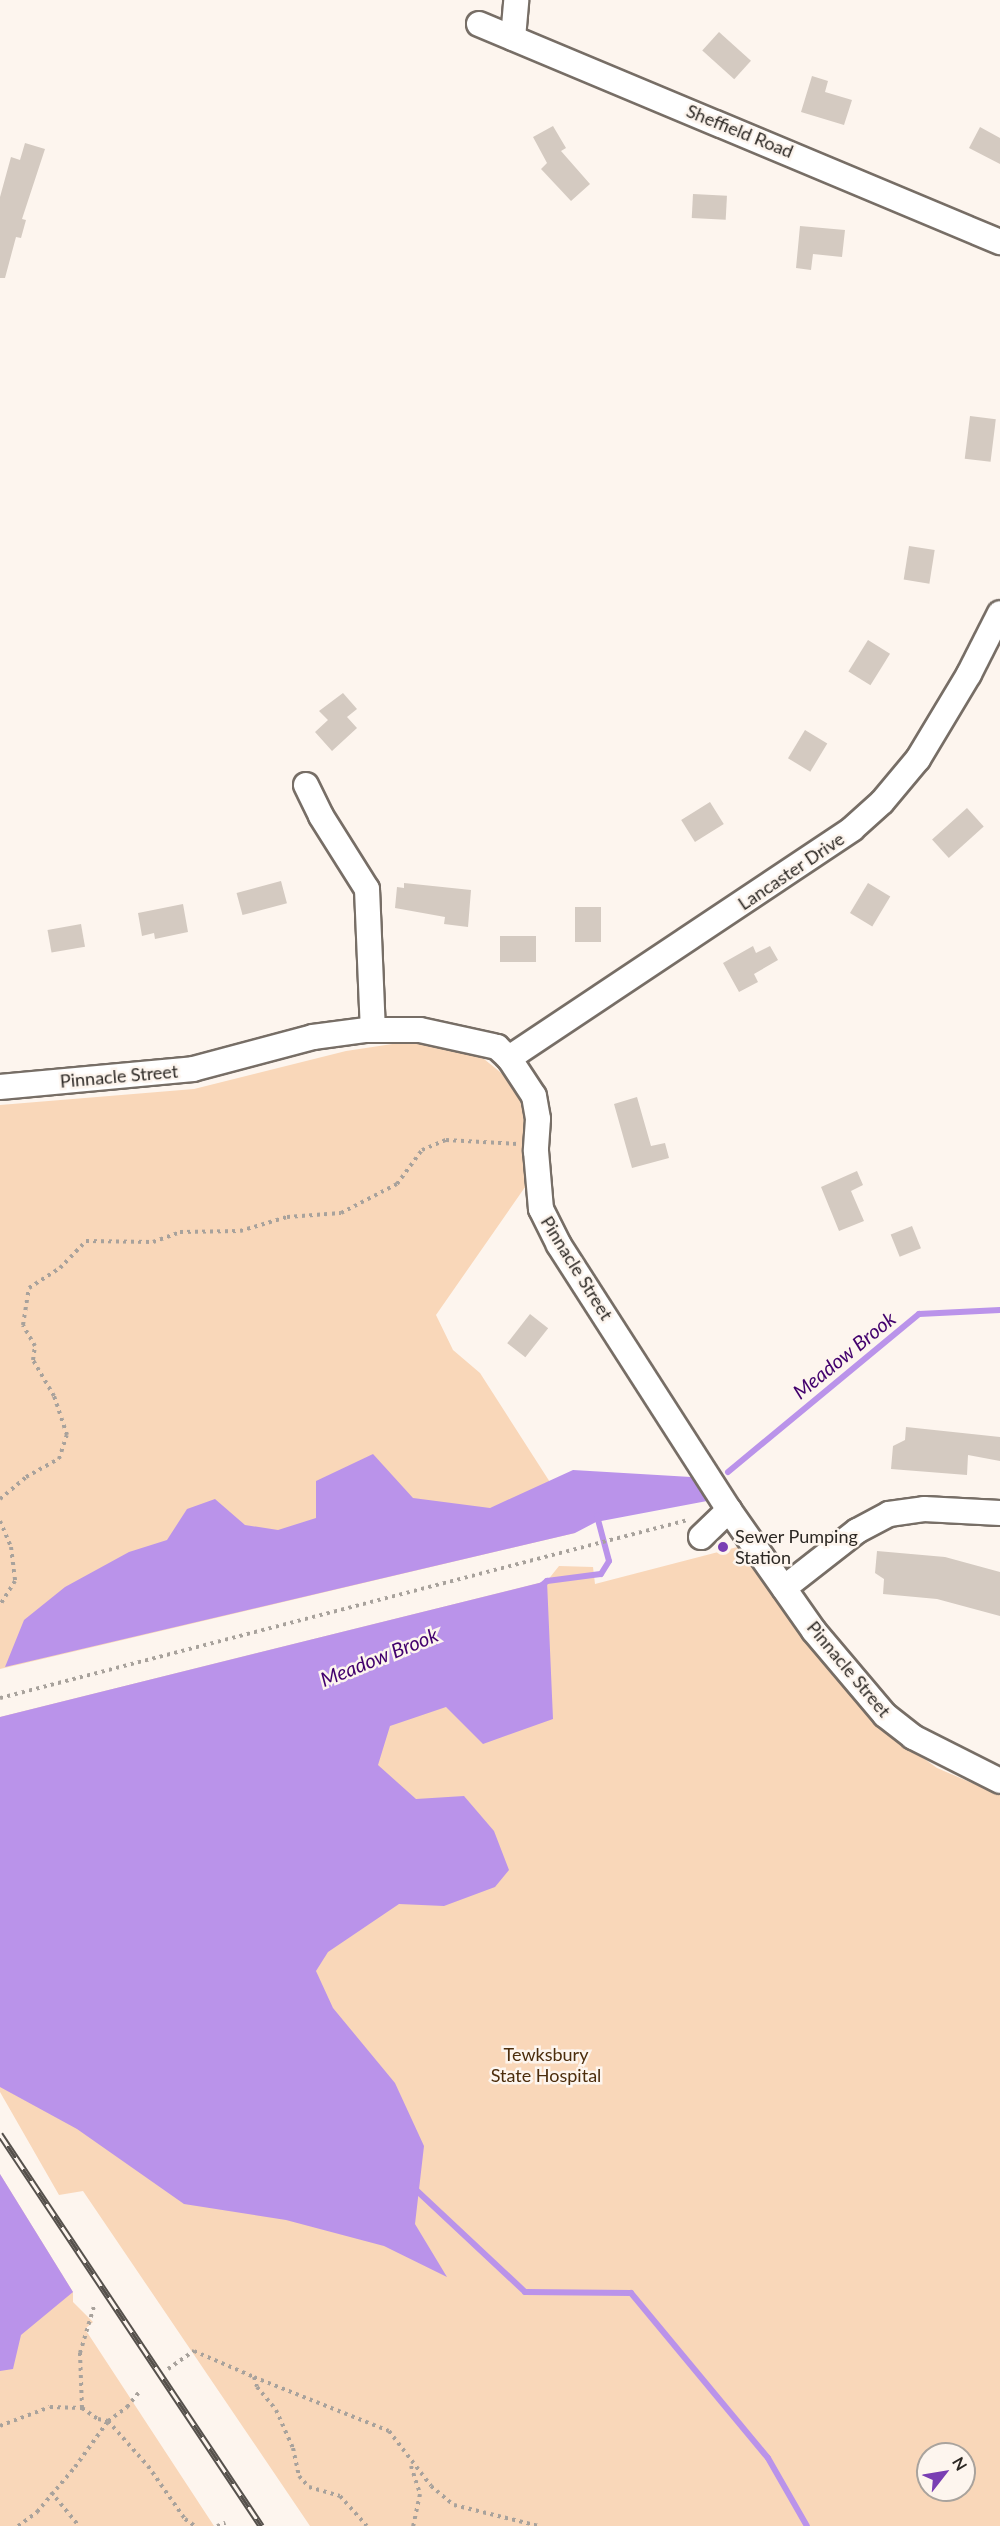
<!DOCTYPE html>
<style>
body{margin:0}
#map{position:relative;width:1000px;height:2526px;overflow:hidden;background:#fdf5ee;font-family:Lato,sans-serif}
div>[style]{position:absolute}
.green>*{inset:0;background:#f9d7b9}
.water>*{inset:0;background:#ba93ea}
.stream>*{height:6px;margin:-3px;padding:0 3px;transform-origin:3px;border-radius:3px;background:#ba93ea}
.building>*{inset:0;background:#d4cac1;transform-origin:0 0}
.path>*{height:4px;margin-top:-2px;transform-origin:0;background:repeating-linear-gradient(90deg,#a8a29c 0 3px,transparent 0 7.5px)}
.roads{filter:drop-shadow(2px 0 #776e66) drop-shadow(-2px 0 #776e66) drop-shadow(0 2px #776e66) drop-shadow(0 -2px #776e66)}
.minor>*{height:24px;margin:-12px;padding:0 12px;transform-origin:12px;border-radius:12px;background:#fff}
.rail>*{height:7px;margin-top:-3.5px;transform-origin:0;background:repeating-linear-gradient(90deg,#fdf5ee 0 14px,#56514c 0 28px);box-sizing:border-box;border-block:2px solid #56514c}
.dots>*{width:16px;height:16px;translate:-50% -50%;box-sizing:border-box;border:3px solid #fdf5ee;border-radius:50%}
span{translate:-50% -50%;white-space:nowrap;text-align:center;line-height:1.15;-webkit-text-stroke:5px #fdf5ee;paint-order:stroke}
.street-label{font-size:18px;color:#2c2824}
.poi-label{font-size:18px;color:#2c2824}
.left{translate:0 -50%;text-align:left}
.park-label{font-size:18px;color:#4c2d0c}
.water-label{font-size:20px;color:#42006d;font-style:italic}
.north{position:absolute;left:916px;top:2442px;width:60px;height:60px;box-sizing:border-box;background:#fdf5ee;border:2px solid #a9a39d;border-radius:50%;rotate:59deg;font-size:16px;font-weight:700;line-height:24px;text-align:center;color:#2c2824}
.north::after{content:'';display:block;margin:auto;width:21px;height:27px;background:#793eb3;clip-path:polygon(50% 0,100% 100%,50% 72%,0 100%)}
</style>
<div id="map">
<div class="green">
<i style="clip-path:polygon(399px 1043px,429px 1043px,484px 1059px,505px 1076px,522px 1103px,530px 1180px,436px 1315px,453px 1350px,480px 1373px,564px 1504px,575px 1533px,0 1669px,0 1105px,194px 1089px,346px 1051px)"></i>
<i style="clip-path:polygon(evenodd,749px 1544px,901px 1742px,937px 1768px,1000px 1795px,1000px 2526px,310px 2526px,83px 2191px,59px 2195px,0 2092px,0 1717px,547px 1581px,559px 1566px,593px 1567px,595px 1584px,749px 1544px,928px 2454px,964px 2454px,964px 2490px,928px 2490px,928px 2454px)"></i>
<i style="clip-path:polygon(0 2174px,73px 2292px,73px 2302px,93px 2322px,85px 2329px,214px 2526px,0 2526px)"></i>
</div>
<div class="water">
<i style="clip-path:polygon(373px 1454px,413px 1498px,490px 1508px,573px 1470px,691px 1477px,707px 1501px,596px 1522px,575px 1533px,5px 1667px,24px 1620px,65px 1587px,129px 1552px,167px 1540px,187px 1509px,215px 1499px,245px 1525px,278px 1530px,316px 1518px,316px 1481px)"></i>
<i style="clip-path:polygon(547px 1581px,553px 1719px,483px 1744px,446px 1707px,390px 1726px,378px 1765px,416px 1799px,464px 1796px,494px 1831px,509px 1870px,495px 1887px,444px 1906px,399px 1904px,328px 1952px,316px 1971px,333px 2008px,395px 2083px,424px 2146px,415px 2224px,447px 2277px,384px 2246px,286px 2220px,184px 2204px,77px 2129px,0 2087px,0 1717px)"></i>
<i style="clip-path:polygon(0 2174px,73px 2292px,21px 2335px,13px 2369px,0 2371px)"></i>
</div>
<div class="stream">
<i style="left:728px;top:1472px;width:248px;rotate:-39.6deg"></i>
<i style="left:919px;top:1314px;width:81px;rotate:-2.8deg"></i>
<i style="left:541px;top:1586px;width:8px;rotate:-40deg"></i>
<i style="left:547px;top:1581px;width:54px;rotate:-7.4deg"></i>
<i style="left:601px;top:1574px;width:15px;rotate:-58deg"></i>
<i style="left:609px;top:1561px;width:47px;rotate:-104.9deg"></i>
<i style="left:414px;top:2188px;width:152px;rotate:43.1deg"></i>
<i style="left:525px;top:2292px;width:106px;rotate:0.5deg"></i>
<i style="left:631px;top:2293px;width:214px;rotate:50.3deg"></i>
<i style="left:768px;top:2458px;width:78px;rotate:60.2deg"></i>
</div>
<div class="building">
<i style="left:719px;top:32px;width:43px;height:25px;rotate:42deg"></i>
<i style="clip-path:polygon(812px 76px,828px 81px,825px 92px,852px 100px,844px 125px,801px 112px)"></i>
<i style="clip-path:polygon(553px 126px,566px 148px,561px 151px,590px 184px,571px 201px,541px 169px,547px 163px,533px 137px)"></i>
<i style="clip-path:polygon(980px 127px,1000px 138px,1000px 164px,969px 148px)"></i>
<i style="clip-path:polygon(25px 143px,45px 149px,22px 219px,26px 220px,21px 238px,16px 237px,5px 278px,0 278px,0 197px,11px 157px,20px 160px)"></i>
<i style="left:693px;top:194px;width:34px;height:24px;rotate:3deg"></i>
<i style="clip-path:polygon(800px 226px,845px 230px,842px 257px,813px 254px,811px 270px,796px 268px)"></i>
<i style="left:970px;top:416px;width:26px;height:43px;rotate:7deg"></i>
<i style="left:909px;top:546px;width:26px;height:34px;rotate:9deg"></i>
<i style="left:868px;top:640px;width:26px;height:37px;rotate:32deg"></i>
<i style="clip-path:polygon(343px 693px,357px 709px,347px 717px,357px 728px,332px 751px,315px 732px,328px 720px,319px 711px)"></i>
<i style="left:805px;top:730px;width:26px;height:33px;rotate:31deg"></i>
<i style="left:710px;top:802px;width:26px;height:34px;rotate:58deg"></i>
<i style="left:967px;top:808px;width:25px;height:47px;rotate:48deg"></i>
<i style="left:281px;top:881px;width:23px;height:46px;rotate:75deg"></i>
<i style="clip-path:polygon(404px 883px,471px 890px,468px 927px,444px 924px,445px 917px,395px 908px,397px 887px,404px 888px)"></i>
<i style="left:868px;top:883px;width:26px;height:35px;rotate:31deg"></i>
<i style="clip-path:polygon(183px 904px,188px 932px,155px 939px,154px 933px,142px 936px,138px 913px)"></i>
<i style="left:601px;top:907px;width:35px;height:26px;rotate:90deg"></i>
<i style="left:81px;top:924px;width:23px;height:34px;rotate:80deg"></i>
<i style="left:536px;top:936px;width:26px;height:36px;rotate:90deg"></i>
<i style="clip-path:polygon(753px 946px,756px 953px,770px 946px,778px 960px,754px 974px,758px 982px,739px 992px,723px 963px)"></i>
<i style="clip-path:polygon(637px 1097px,651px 1146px,665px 1143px,669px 1158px,632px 1168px,614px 1104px)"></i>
<i style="clip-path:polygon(857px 1171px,863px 1185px,851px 1191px,864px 1221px,839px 1231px,821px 1187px)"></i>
<i style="left:912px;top:1226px;width:24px;height:23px;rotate:68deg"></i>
<i style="left:530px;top:1314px;width:23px;height:37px;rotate:38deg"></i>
<i style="clip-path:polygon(906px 1427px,1000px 1437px,1000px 1461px,968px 1455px,967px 1475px,891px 1469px,893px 1446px,905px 1440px)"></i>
<i style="clip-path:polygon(877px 1551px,945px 1557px,1000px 1572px,1000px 1616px,937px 1599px,883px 1594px,884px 1579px,875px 1573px)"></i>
</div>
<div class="path">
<i style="left:0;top:1499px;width:34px;rotate:-40deg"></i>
<i style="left:26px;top:1477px;width:38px;rotate:-29deg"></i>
<i style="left:59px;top:1459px;width:25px;rotate:-72deg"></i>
<i style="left:67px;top:1435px;width:41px;rotate:-108.4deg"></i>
<i style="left:54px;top:1396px;width:42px;rotate:-120.3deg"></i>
<i style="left:33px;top:1360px;width:14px;rotate:-82deg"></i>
<i style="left:35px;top:1346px;width:24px;rotate:-120deg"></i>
<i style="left:23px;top:1325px;width:37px;rotate:-81deg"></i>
<i style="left:29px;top:1288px;width:37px;rotate:-33deg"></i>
<i style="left:60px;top:1268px;width:37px;rotate:-46deg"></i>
<i style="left:86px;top:1241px;width:67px;rotate:0.9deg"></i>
<i style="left:153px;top:1242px;width:29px;rotate:-20deg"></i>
<i style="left:180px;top:1232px;width:60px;rotate:-1deg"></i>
<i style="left:240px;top:1231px;width:49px;rotate:-16.6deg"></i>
<i style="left:287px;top:1217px;width:54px;rotate:-4.2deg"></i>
<i style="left:341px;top:1213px;width:63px;rotate:-27.4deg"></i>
<i style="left:397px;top:1184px;width:42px;rotate:-53.7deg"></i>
<i style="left:422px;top:1150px;width:26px;rotate:-23deg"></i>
<i style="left:446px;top:1140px;width:72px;rotate:3.2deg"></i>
<i style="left:0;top:1521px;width:28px;rotate:67deg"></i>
<i style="left:11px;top:1547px;width:34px;rotate:83deg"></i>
<i style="left:15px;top:1581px;width:28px;rotate:122deg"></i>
<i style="left:0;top:1698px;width:711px;rotate:-14.51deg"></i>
<i style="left:168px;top:2369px;width:32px;rotate:-35deg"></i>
<i style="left:194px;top:2351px;width:65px;rotate:23.4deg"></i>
<i style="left:254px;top:2377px;width:10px;rotate:73deg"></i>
<i style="left:257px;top:2387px;width:30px;rotate:50deg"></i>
<i style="left:276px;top:2410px;width:42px;rotate:65.9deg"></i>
<i style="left:293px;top:2448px;width:29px;rotate:78deg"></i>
<i style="left:299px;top:2476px;width:15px;rotate:48deg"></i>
<i style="left:309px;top:2487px;width:32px;rotate:16deg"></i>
<i style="left:340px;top:2496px;width:40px;rotate:48deg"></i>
<i style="left:254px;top:2377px;width:145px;rotate:21.8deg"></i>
<i style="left:389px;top:2431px;width:69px;rotate:52.6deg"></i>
<i style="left:431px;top:2486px;width:30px;rotate:40deg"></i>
<i style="left:454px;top:2505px;width:88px;rotate:13.9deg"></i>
<i style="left:82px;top:2408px;width:55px;rotate:-92.1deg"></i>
<i style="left:80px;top:2353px;width:52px;rotate:-73.3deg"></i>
<i style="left:0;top:2426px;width:53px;rotate:-20.8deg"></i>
<i style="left:50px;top:2407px;width:32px;rotate:2deg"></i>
<i style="left:82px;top:2408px;width:19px;rotate:35deg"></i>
<i style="left:98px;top:2419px;width:10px;rotate:11deg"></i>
<i style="left:108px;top:2421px;width:60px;rotate:48.4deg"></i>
<i style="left:148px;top:2466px;width:65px;rotate:55.1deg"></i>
<i style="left:185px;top:2519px;width:12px;rotate:35deg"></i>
<i style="left:411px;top:2466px;width:29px;rotate:72deg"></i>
<i style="left:420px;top:2494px;width:33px;rotate:102deg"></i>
<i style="left:51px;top:2492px;width:44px;rotate:50.5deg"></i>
<i style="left:18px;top:2526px;width:24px;rotate:-36deg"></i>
<i style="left:37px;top:2512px;width:59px;rotate:-49.8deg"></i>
<i style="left:75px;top:2467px;width:57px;rotate:-54.3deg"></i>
<i style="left:108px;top:2421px;width:24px;rotate:-36deg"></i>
<i style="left:127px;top:2407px;width:22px;rotate:-51deg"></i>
<i style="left:217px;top:2526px;width:9px;rotate:-21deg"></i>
</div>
<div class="roads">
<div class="minor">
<i style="left:479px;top:24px;width:565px;rotate:22.71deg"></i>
<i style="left:513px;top:38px;width:38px;rotate:-85deg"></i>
<i style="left:306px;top:785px;width:34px;rotate:64deg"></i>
<i style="left:321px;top:816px;width:86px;rotate:57.8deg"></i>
<i style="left:367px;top:889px;width:141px;rotate:87.6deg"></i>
<i style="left:509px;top:1058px;width:412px;rotate:-33.7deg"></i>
<i style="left:852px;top:829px;width:40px;rotate:-42deg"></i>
<i style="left:882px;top:802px;width:56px;rotate:-50.1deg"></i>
<i style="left:918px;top:759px;width:99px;rotate:-59deg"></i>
<i style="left:969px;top:674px;width:68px;rotate:-63.1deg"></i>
<i style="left:0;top:1087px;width:194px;rotate:-5.3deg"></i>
<i style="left:193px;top:1069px;width:124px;rotate:-14.9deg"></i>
<i style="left:313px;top:1037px;width:52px;rotate:-7.7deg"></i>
<i style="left:365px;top:1030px;width:55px"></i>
<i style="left:420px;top:1030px;width:79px;rotate:12.4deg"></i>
<i style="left:497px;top:1047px;width:16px;rotate:43deg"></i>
<i style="left:509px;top:1058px;width:45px;rotate:56.7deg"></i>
<i style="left:534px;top:1096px;width:23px;rotate:80deg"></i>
<i style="left:538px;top:1119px;width:32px;rotate:94deg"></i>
<i style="left:536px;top:1151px;width:58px;rotate:85.1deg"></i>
<i style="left:541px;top:1209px;width:40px;rotate:63.4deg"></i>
<i style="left:559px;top:1245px;width:315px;rotate:57.3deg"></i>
<i style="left:729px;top:1510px;width:148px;rotate:54.9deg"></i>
<i style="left:814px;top:1631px;width:110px;rotate:49.8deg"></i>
<i style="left:885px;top:1715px;width:36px;rotate:38deg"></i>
<i style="left:913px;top:1737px;width:97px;rotate:26.8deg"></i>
<i style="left:701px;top:1537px;width:39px;rotate:-44deg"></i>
<i style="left:784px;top:1588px;width:93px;rotate:-38deg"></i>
<i style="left:857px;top:1531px;width:36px;rotate:-28deg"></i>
<i style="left:889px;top:1514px;width:35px;rotate:-8deg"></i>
<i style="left:924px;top:1509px;width:76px;rotate:3deg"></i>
</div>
</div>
<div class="rail">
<i style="left:0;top:2134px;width:471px;rotate:56.3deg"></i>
</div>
<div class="dots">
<i style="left:723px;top:1547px;background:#793eb3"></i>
</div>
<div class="street-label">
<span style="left:740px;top:131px;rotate:22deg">Sheffield Road</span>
<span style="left:791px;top:871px;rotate:-34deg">Lancaster Drive</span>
<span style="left:119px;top:1076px;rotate:-5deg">Pinnacle Street</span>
<span style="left:577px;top:1268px;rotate:58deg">Pinnacle Street</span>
<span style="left:849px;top:1669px;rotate:50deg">Pinnacle Street</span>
</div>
<div class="poi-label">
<span class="left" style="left:735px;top:1547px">Sewer Pumping<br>Station</span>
</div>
<div class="park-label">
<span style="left:546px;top:2065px">Tewksbury<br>State Hospital</span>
</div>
<div class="water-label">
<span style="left:844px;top:1355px;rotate:-39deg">Meadow Brook</span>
<span style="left:379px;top:1657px;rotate:-22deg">Meadow Brook</span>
</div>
<div class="north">N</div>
</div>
